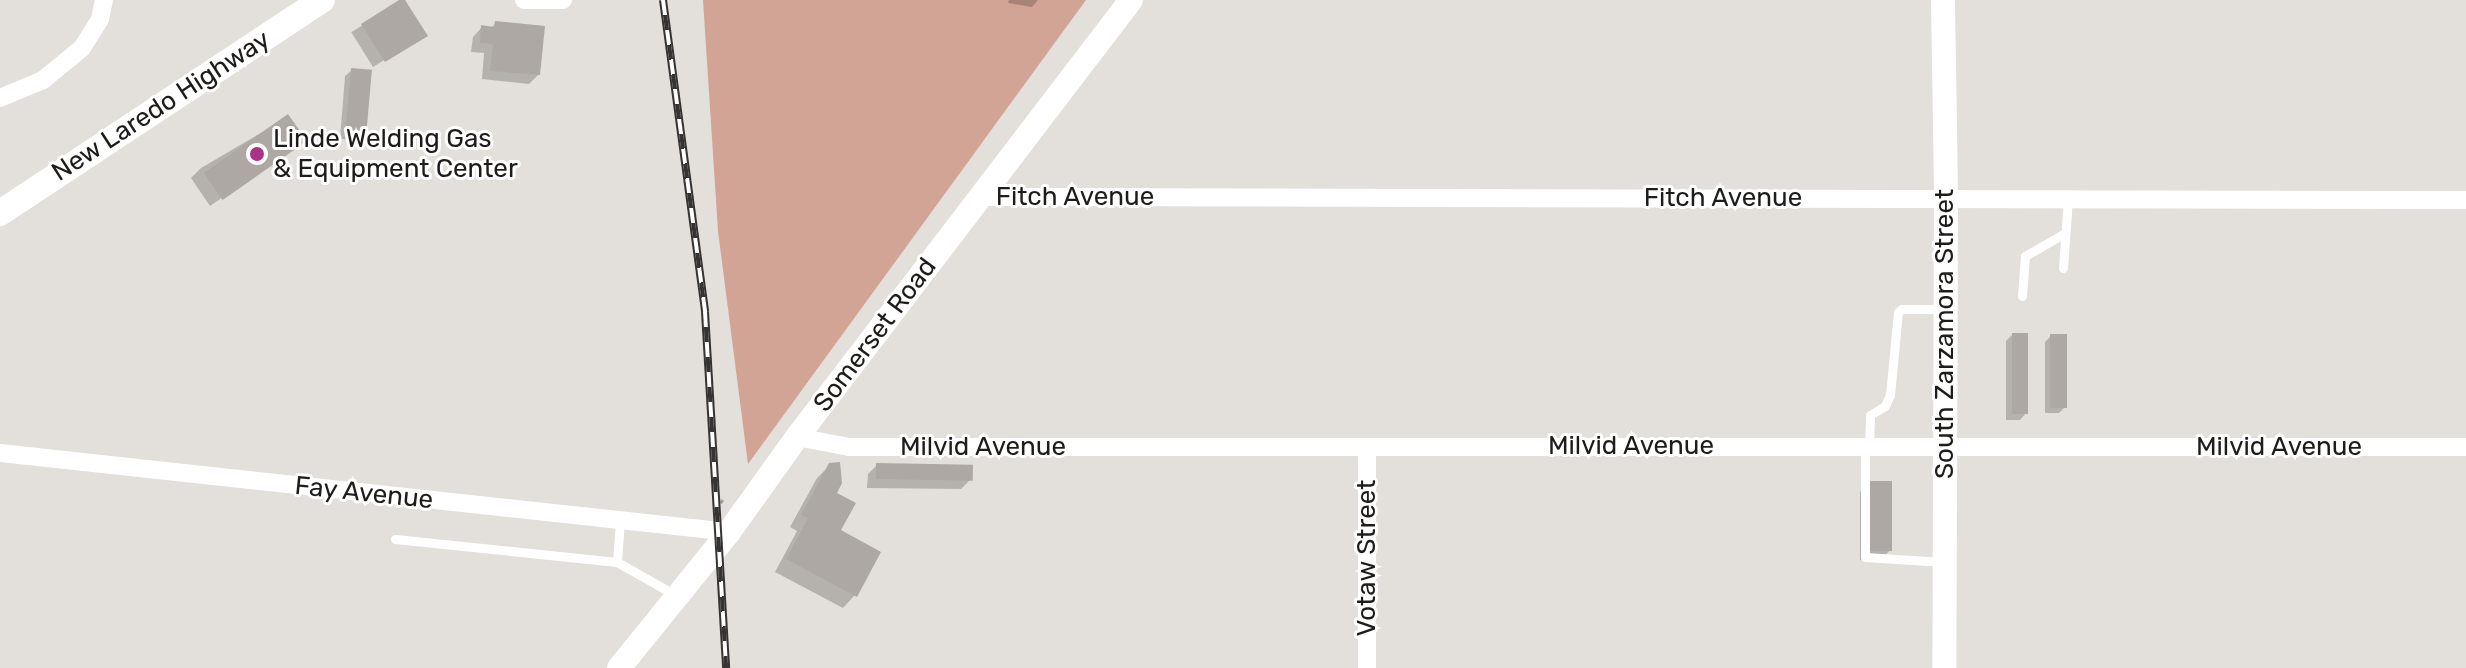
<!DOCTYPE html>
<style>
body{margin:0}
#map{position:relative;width:2466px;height:668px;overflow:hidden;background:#e3dfda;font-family:Rubik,sans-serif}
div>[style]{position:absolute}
.green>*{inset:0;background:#d2a496}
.shadow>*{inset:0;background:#0003;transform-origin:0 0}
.building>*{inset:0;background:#aea8a5;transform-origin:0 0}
.path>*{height:3px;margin-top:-1.5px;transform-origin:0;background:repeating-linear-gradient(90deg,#a6a39f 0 6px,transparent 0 10px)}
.lane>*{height:9px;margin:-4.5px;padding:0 4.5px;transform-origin:4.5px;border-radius:4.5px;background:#fff}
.street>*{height:18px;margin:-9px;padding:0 9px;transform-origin:9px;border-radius:9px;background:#fff}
.secondary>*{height:24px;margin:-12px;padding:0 12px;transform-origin:12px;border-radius:12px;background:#fff}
.primary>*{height:26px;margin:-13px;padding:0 13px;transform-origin:13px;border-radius:13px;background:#fff}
.rail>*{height:8px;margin-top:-4px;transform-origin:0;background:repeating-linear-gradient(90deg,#fff 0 15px,#363432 0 30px);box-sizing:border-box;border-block:2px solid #363432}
.dots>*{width:22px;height:22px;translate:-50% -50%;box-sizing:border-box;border:4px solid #fff;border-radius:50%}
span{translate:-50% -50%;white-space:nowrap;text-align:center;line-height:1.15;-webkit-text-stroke:6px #fff;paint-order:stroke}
.street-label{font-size:26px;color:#1d1c1a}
.poi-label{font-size:26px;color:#1d1c1a}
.left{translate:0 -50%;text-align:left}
</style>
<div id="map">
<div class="green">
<i style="clip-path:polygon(703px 0,1086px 0,748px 464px,718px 231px)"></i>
</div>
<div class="shadow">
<i style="left:403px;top:0;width:41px;height:61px;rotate:58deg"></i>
<i style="clip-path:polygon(1009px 0,1038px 0,1032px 7px,1008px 3px)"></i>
<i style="clip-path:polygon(496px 23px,538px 75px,529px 84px,482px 79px,484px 53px,471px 52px,473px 37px,482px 27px,491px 28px)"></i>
<i style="clip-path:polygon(352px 70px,364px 134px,358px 140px,340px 139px,345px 76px)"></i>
<i style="clip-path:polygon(288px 117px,304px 141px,210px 206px,191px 178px,201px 168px)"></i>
<i style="clip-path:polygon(2012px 335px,2026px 413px,2020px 420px,2006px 420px,2006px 341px)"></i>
<i style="clip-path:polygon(2051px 336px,2065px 407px,2059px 413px,2045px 413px,2045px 342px)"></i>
<i style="clip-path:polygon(830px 465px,838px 531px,855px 595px,843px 608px,775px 572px,797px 531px,790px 527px,817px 478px)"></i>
<i style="clip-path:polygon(877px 465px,970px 480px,961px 489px,867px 488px,868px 474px)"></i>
<i style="clip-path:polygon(1870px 483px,1890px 550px,1881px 560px,1860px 560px,1860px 492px)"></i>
</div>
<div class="building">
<i style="clip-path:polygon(399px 0,405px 0,428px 36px,385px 62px,361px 24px)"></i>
<i style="clip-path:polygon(495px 21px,545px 26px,540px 75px,490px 71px,493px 44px,480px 43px,481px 25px,494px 27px)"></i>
<i style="left:351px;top:68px;width:21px;height:65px;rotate:5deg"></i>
<i style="left:288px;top:114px;width:33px;height:103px;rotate:55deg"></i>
<i style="left:2012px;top:333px;width:16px;height:81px"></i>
<i style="left:2050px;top:334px;width:17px;height:74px"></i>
<i style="clip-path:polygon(840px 462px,842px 483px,837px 493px,856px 503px,841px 530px,881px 552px,857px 597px,786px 559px,808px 518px,801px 515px,829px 463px)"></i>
<i style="left:876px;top:463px;width:97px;height:16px;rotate:1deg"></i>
<i style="left:1869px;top:481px;width:23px;height:70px"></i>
</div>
<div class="path">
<i style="left:715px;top:511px;width:14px;rotate:-56deg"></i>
</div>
<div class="lane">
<i style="left:2063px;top:268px;width:69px;rotate:-85.9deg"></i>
<i style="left:2022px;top:296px;width:40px;rotate:-85.7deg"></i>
<i style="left:2025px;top:256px;width:46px;rotate:-29.9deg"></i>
<i style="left:1865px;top:447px;width:110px;rotate:90deg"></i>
<i style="left:1865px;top:557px;width:79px;rotate:3.6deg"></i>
<i style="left:1869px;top:447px;width:32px;rotate:-88deg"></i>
<i style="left:1870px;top:415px;width:17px;rotate:-31deg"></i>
<i style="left:1885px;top:406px;width:12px;rotate:-66deg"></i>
<i style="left:1890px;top:395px;width:83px;rotate:-84.5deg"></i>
<i style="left:1898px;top:312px;width:5px;rotate:-37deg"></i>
<i style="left:1902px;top:309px;width:42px"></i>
<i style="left:395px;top:539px;width:223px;rotate:5.9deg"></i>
<i style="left:617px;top:562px;width:69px;rotate:29.5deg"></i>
<i style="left:617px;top:562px;width:42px;rotate:-85.9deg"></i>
</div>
<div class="street">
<i style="left:524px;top:0;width:39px"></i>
<i style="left:0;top:98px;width:47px;rotate:-22.7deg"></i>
<i style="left:43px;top:80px;width:50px;rotate:-39.4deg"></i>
<i style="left:82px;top:48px;width:34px;rotate:-58deg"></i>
<i style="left:100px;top:19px;width:19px;rotate:-78deg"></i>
<i style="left:980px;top:197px;width:1486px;rotate:0.12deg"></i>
<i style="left:797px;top:437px;width:53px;rotate:10.9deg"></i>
<i style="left:849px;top:447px;width:1617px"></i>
<i style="left:0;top:453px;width:733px;rotate:6.18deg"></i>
<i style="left:1367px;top:668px;width:221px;rotate:-90deg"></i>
</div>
<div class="secondary">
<i style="left:1943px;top:0;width:199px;rotate:89.1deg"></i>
<i style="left:1946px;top:199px;width:469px;rotate:90.2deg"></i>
<i style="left:619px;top:668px;width:175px;rotate:-51deg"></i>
<i style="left:729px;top:532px;width:117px;rotate:-54.4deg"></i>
<i style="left:797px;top:437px;width:550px;rotate:-52.61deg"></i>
</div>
<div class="primary">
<i style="left:0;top:213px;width:386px;rotate:-33.5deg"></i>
</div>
<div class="rail">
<i style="left:663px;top:0;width:315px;rotate:82.3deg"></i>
<i style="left:705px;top:312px;width:357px;rotate:86.6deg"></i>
</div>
<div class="dots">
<i style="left:257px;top:154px;background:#aa3287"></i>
</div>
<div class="street-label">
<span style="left:161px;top:106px;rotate:-33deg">New Laredo Highway</span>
<span style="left:1075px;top:197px">Fitch Avenue</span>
<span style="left:1723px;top:198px">Fitch Avenue</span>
<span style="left:1945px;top:334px;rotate:-90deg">South Zarzamora Street</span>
<span style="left:875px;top:335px;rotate:-53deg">Somerset Road</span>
<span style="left:1631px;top:446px">Milvid Avenue</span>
<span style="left:983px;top:447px">Milvid Avenue</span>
<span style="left:2279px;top:447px">Milvid Avenue</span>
<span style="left:364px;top:493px;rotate:6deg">Fay Avenue</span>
<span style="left:1367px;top:558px;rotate:-90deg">Votaw Street</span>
</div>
<div class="poi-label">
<span class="left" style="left:273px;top:154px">Linde Welding Gas<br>&amp; Equipment Center</span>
</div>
</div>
